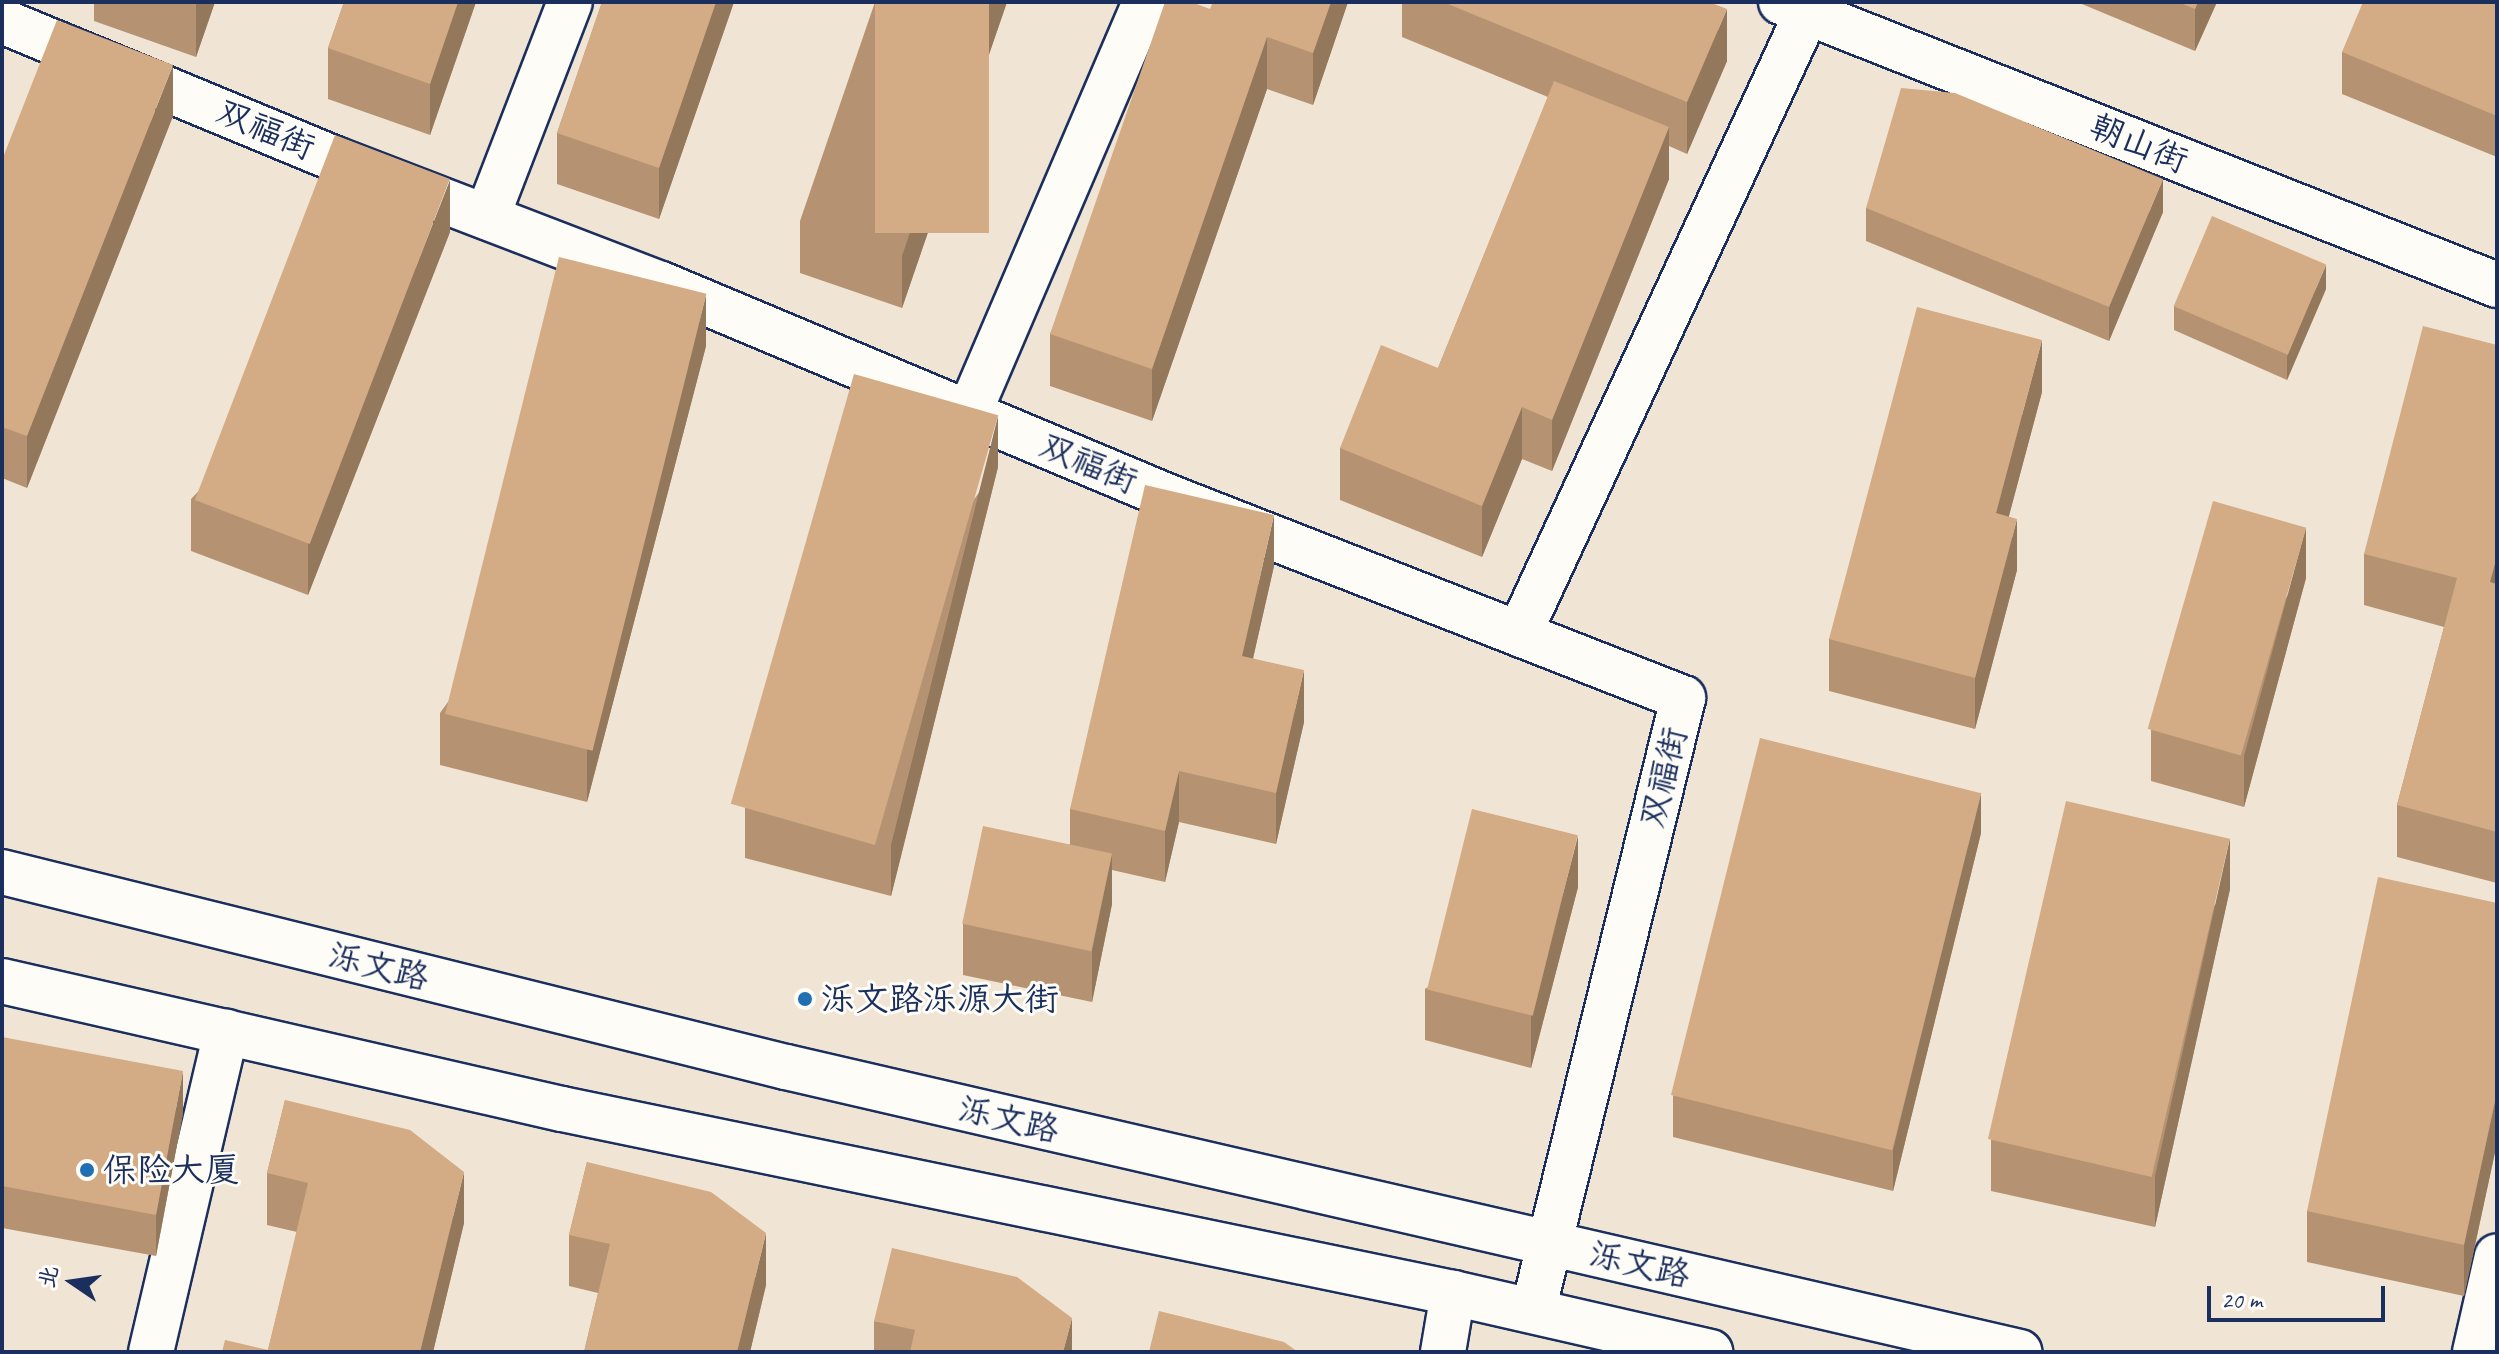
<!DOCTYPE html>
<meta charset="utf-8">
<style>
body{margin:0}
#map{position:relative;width:2499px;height:1354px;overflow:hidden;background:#f0e4d4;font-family:Caveat,"LXGW WenKai TC",sans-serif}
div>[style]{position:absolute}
.roads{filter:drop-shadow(2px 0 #1b2f5e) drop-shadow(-2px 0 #1b2f5e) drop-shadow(0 2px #1b2f5e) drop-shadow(0 -2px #1b2f5e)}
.minor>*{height:44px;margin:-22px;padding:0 22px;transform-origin:22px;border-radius:22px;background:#fdfcf7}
.tertiary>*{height:44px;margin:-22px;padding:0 22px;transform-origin:22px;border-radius:22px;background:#fdfcf7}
.secondary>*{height:44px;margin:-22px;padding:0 22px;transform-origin:22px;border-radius:22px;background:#fdfcf7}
.wall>*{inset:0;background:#b59372}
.shaded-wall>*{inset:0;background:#94785c}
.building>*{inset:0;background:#d3ab84;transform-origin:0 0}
.dots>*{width:22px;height:22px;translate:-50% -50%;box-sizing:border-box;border:4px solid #fdfcf7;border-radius:50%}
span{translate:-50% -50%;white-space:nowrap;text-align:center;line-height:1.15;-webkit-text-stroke:6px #fdfcf7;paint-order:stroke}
.street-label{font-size:34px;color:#1b2f5e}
.poi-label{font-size:34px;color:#1b2f5e}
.left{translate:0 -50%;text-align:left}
.frame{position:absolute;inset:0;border:4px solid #1b2f5e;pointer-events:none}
.north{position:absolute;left:32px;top:1242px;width:80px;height:80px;-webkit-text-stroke:6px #fdfcf7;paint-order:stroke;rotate:283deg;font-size:22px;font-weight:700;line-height:32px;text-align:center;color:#1b2f5e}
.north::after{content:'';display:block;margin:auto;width:28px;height:36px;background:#1b2f5e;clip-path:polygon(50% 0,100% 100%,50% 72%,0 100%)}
.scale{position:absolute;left:2207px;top:1286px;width:178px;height:36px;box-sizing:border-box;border:4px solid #1b2f5e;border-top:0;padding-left:10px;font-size:24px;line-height:28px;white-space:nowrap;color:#1b2f5e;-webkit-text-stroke:6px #fdfcf7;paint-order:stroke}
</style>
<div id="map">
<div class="roads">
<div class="minor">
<i style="left:2px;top:21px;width:360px;rotate:22.5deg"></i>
<i style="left:335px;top:159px;width:349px;rotate:21deg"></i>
<i style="left:661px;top:284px;width:551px;rotate:22.75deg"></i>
<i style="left:1169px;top:497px;width:552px;rotate:21.36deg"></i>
<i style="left:1683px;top:698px;width:631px;rotate:103.75deg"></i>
<i style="left:487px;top:217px;width:230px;rotate:-68.9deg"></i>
<i style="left:969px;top:413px;width:447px;rotate:-66.8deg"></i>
<i style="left:1519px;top:634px;width:697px;rotate:-65.13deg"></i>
<i style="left:151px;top:1352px;width:329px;rotate:-76.8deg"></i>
<i style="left:1443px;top:1352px;width:60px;rotate:-80.4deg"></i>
<i style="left:2475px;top:1352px;width:98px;rotate:-77.1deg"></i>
</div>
<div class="tertiary">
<i style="left:1781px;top:2px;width:770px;rotate:21.57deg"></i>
</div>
<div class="secondary">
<i style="left:2px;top:872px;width:808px;rotate:13.97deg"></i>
<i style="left:786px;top:1067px;width:1266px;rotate:13.01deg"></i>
<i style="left:2px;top:981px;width:574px;rotate:12.88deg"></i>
<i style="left:562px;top:1109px;width:910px;rotate:11.67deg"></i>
<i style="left:1453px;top:1293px;width:264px;rotate:12.9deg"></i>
</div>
</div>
<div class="wall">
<i style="clip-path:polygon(94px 2px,215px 2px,196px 57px,94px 21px)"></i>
<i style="clip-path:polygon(344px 2px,476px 2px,430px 135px,328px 99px,328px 48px)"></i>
<i style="clip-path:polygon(602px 2px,734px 2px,659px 219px,557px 184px,557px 133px)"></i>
<i style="clip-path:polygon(875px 2px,1007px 2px,902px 308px,800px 273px,800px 221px)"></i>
<i style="clip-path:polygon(1348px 2px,1313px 105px,1267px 89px,1152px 421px,1050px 386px,1050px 334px,1210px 9px)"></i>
<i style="clip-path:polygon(1402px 2px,1709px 2px,1727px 61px,1687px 154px,1669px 146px,1669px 179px,1552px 471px,1522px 459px,1482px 557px,1340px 500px,1340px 448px,1438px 368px,1548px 97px,1402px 37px)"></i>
<i style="clip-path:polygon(2077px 2px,2217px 2px,2195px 51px)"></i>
<i style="clip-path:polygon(2497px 2px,2497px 157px,2342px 94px,2342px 52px)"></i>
<i style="clip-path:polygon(173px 116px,27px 488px,2px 478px,2px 160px)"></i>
<i style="clip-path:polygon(1866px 208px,2163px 212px,2109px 341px,1866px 241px)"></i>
<i style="clip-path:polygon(450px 232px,308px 595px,191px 551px,191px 499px)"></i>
<i style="clip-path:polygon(2326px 289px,2287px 380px,2174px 330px,2174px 306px)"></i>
<i style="clip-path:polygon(2497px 345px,2497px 883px,2397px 857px,2397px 805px,2444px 627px,2364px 605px,2364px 554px)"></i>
<i style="clip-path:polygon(706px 346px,587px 802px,440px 765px,440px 713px)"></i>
<i style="clip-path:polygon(2042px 392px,2009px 516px,2017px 570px,1975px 729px,1829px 691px,1829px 639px)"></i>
<i style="clip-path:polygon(998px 467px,891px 896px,745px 858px,745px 807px)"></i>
<i style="clip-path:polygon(1274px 566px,1253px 658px,1304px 722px,1276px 844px,1179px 822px,1165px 882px,1112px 870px,1112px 904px,1092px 1002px,963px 975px,963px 924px,1070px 844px,1070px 809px)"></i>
<i style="clip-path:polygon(2306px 578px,2244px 807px,2151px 781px,2151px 730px)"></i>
<i style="clip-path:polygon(1981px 833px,1893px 1191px,1673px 1137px,1673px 1096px)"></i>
<i style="clip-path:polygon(1578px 887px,1531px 1068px,1425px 1040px,1425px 989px)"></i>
<i style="clip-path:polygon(2230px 889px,2155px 1227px,1991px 1191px,1991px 1140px)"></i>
<i style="clip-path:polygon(2497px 903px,2497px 1143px,2464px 1296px,2307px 1262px,2307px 1211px)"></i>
<i style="clip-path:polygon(2px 1037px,183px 1113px,156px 1256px,2px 1228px)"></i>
<i style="clip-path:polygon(285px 1100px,464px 1223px,433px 1352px,222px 1352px,268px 1350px,297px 1232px,267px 1225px,267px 1173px)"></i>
<i style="clip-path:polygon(587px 1162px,766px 1285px,750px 1352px,584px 1352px,598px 1293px,569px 1286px,569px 1235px)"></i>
<i style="clip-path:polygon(874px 1321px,1072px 1352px,874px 1352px)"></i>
</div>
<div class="shaded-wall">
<i style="clip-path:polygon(197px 2px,215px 2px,196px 57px,196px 5px)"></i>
<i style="clip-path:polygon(458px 2px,476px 2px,430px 135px,430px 84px)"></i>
<i style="clip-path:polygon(716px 2px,734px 2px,659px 219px,659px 168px)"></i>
<i style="clip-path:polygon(989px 2px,1007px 2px,902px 308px,902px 256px)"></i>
<i style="clip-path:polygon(1331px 2px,1348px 2px,1313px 105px,1313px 53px)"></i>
<i style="clip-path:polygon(2198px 2px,2217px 2px,2195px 51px,2195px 9px)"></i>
<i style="clip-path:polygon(1727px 9px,1727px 61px,1687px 154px,1687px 102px)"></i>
<i style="clip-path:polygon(1267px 37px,1267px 89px,1152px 421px,1152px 369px)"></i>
<i style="clip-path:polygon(173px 65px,173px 116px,27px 488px,27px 436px)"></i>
<i style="clip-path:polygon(1669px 127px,1669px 179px,1552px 471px,1552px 420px)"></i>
<i style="clip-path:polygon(2163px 179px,2163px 212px,2109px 341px,2109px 307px)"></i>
<i style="clip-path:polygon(450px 180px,450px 232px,308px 595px,308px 543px)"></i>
<i style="clip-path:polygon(2326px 265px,2326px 289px,2287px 380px,2287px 356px)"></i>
<i style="clip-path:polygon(706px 295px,706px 346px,587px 802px,587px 751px)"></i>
<i style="clip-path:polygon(2042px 340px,2042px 392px,1996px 564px,1996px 513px)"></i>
<i style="clip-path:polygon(1522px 407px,1522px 459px,1482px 557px,1482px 506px)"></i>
<i style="clip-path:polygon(998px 416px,998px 467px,891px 896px,891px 845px)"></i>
<i style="clip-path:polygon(1274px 515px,1274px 566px,1242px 707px,1242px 656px)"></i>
<i style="clip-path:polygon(2017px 519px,2017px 570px,1975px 729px,1975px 678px)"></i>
<i style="clip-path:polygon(2306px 527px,2306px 578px,2244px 807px,2244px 756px)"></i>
<i style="clip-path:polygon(2497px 556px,2497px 608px,2490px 582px)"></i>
<i style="clip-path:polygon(1304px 670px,1304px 722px,1276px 844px,1276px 793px)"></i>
<i style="clip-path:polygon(1179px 771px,1179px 822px,1165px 882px,1165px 831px)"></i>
<i style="clip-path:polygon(1981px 792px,1981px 833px,1893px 1191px,1893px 1150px)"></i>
<i style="clip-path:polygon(1578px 836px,1578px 887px,1531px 1068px,1531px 1016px)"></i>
<i style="clip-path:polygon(2230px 838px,2230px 889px,2155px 1227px,2155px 1176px)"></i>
<i style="clip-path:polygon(1112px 853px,1112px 904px,1092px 1002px,1092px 951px)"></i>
<i style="clip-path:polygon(183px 1071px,183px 1113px,156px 1256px,156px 1215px)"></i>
<i style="clip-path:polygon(2497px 1092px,2497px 1143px,2464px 1296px,2464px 1245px)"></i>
<i style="clip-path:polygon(464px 1172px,464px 1223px,433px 1352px,420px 1352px)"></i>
<i style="clip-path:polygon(766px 1233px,766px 1285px,750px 1352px,737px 1352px)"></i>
<i style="clip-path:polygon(1072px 1318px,1072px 1352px,1063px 1352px)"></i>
</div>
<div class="building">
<i style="clip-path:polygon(344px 2px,458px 2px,430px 84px,328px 48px)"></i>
<i style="clip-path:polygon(602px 2px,716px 2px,659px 168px,557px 133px)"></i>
<i style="left:875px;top:2px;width:114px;height:231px"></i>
<i style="clip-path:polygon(1165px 2px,1191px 2px,1210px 9px,1213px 2px,1331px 2px,1313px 53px,1267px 37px,1152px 369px,1050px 334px)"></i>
<i style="clip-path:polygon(1443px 2px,1709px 2px,1727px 9px,1687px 102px)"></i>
<i style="clip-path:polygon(2178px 2px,2198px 2px,2195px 9px)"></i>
<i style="clip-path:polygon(2363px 2px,2497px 2px,2497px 116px,2342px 52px)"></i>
<i style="clip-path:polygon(57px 20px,173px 65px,27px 436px,2px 427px,2px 160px)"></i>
<i style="clip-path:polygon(1554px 81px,1669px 127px,1552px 420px,1522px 407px,1482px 506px,1340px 448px,1381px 345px,1438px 368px)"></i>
<i style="clip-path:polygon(1901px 88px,1955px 93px,2163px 179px,2109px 307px,1866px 208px)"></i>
<i style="left:335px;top:135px;width:123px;height:391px;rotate:21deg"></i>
<i style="left:2212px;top:216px;width:124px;height:98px;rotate:23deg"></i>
<i style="left:559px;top:257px;width:152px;height:471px;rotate:14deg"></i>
<i style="clip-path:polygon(1917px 307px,2042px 340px,1996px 513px,2017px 519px,1975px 678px,1829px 639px)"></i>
<i style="clip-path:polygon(2423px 326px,2497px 345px,2497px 556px,2490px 582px,2497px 584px,2497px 832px,2397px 805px,2457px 578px,2364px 554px)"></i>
<i style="left:854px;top:374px;width:150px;height:447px;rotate:16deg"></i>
<i style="clip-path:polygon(1145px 485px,1274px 515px,1242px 656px,1304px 670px,1276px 793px,1179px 771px,1165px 831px,1070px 809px)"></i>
<i style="left:2213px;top:501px;width:97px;height:237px;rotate:16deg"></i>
<i style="left:1760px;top:738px;width:228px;height:368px;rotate:14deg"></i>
<i style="left:2066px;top:801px;width:168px;height:347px;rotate:13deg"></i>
<i style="left:1472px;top:809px;width:109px;height:186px;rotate:14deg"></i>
<i style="left:983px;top:826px;width:132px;height:100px;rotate:12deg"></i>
<i style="clip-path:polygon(2378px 877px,2497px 903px,2497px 1092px,2464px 1245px,2307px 1211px)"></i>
<i style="clip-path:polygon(2px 1037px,183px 1071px,156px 1215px,2px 1186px)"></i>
<i style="clip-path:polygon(285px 1100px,410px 1130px,464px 1172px,420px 1352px,222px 1352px,225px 1340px,268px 1350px,308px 1183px,267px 1173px)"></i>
<i style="clip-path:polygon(587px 1162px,711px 1192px,766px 1233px,737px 1352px,584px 1352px,610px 1244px,569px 1235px)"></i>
<i style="clip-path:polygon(892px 1248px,1017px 1277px,1072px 1318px,1063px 1352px,910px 1352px,915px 1330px,874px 1321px)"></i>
<i style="clip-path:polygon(1159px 1311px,1284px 1342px,1298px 1352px,1149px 1352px)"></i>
</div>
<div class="dots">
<i style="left:805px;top:999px;background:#1f6fb2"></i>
<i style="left:87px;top:1170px;background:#1f6fb2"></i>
</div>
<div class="street-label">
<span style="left:266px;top:129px;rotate:23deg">双福街</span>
<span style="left:2139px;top:143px;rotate:22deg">朝山街</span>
<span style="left:1089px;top:463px;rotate:23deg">双福街</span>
<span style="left:1663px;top:777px;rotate:-76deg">双福街</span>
<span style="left:379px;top:966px;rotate:14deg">泺文路</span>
<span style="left:1009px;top:1119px;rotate:13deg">泺文路</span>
<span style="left:1640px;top:1264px;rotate:13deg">泺文路</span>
</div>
<div class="poi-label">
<span class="left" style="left:821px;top:999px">泺文路泺源大街</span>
<span class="left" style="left:103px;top:1170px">保险大厦</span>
</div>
<div class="frame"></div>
<div class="north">北</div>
<div class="scale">20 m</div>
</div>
